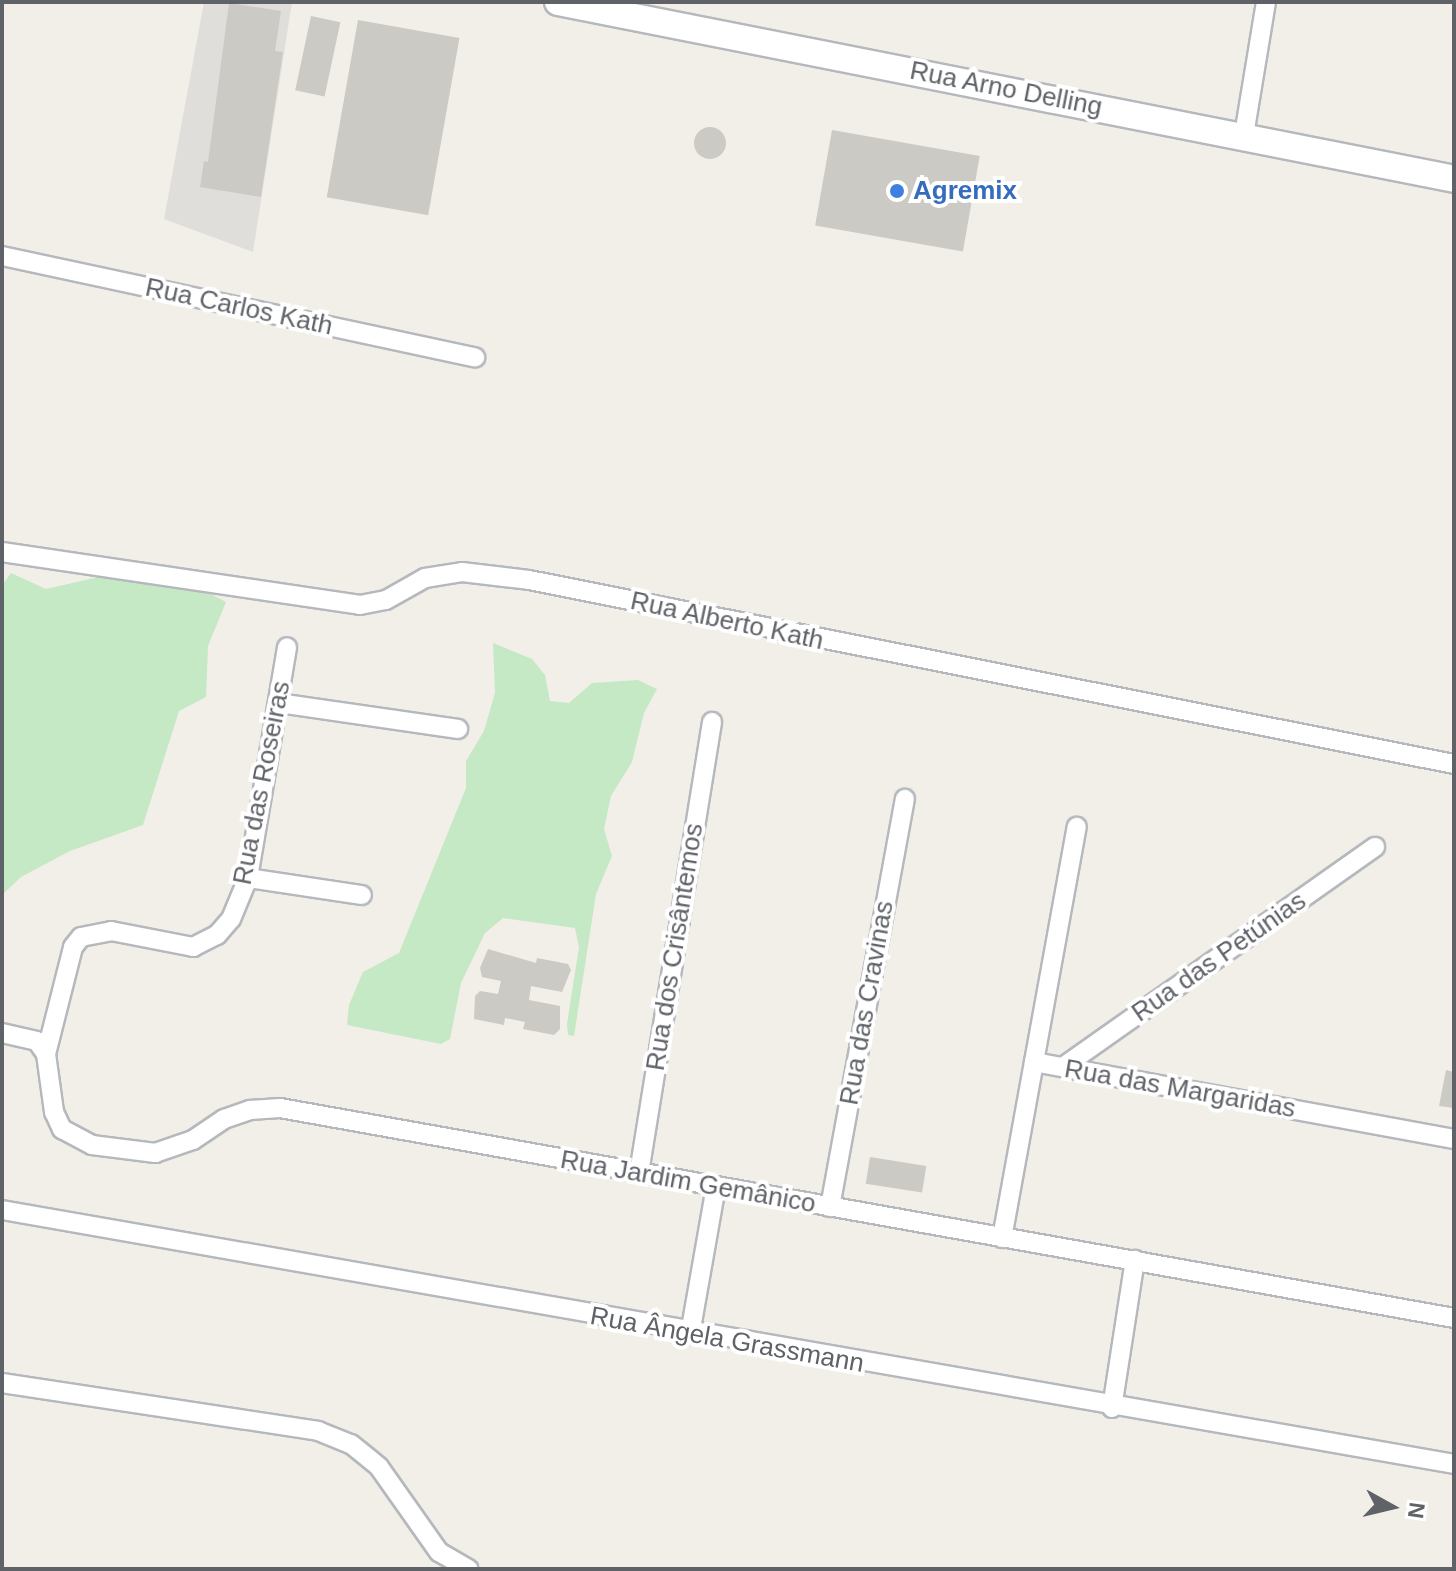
<!DOCTYPE html>
<meta charset="utf-8">
<style>
body{margin:0}
#map{position:relative;width:1456px;height:1571px;overflow:hidden;background:#f1efe8;font-family:Helvetica,sans-serif}
div>[style]{position:absolute}
.industrial>*{inset:0;background:#e0deda}
.green>*{inset:0;background:#c5e8c5}
.building>*{inset:0;background:#cccac5;transform-origin:0 0}
.round{border-radius:50%}
.roads{filter:drop-shadow(2px 0 #b5b8bc) drop-shadow(-2px 0 #b5b8bc) drop-shadow(0 2px #b5b8bc) drop-shadow(0 -2px #b5b8bc)}
.street>*{height:18px;margin:-9px;padding:0 9px;transform-origin:9px;border-radius:9px;background:#fff}
.secondary>*{height:26px;margin:-13px;padding:0 13px;transform-origin:13px;border-radius:13px;background:#fff}
.dots>*{width:22px;height:22px;translate:-50% -50%;box-sizing:border-box;border:4px solid #fff;border-radius:50%}
span{translate:-50% -50%;white-space:nowrap;text-align:center;line-height:1.15;-webkit-text-stroke:8px #fff;paint-order:stroke}
.street-label{font-size:26px;color:#5f6368}
.shop-label{font-size:26px;color:#366cbe;font-weight:700}
.left{translate:0 -50%;text-align:left}
.frame{position:absolute;inset:0;border:4px solid #5f6368;pointer-events:none}
.north{position:absolute;left:1352px;top:1467px;width:80px;height:80px;-webkit-text-stroke:6px #fff;paint-order:stroke;rotate:98deg;font-size:22px;font-weight:700;line-height:32px;text-align:center;color:#5f6368}
.north::after{content:'';display:block;margin:auto;width:28px;height:36px;background:#5f6368;clip-path:polygon(50% 0,100% 100%,50% 72%,0 100%)}
</style>
<div id="map">
<div class="industrial">
<i style="clip-path:polygon(204px 2px,292px 2px,253px 252px,164px 219px)"></i>
</div>
<div class="green">
<i style="clip-path:polygon(11px 573px,46px 589px,107px 575px,201px 589px,226px 602px,208px 646px,206px 697px,179px 711px,143px 825px,70px 851px,21px 877px,2px 895px,2px 585px)"></i>
<i style="clip-path:polygon(493px 643px,532px 659px,545px 675px,550px 701px,569px 703px,592px 683px,638px 680px,657px 689px,644px 713px,632px 762px,611px 796px,604px 829px,612px 856px,596px 894px,574px 1036px,568px 1035px,567px 1024px,579px 947px,575px 928px,503px 918px,485px 933px,461px 983px,450px 1039px,441px 1044px,347px 1025px,349px 1005px,363px 972px,399px 953px,466px 788px,466px 761px,484px 731px,495px 693px)"></i>
</div>
<div class="building">
<i style="clip-path:polygon(229px 3px,281px 11px,275px 51px,283px 52px,261px 197px,200px 187px,204px 161px,208px 162px)"></i>
<i style="left:311px;top:16px;width:30px;height:76px;rotate:12deg"></i>
<i style="left:358px;top:20px;width:103px;height:180px;rotate:10deg"></i>
<i class="round" style="left:694px;top:127px;width:32px;height:32px"></i>
<i style="left:832px;top:130px;width:150px;height:97px;rotate:10deg"></i>
<i style="clip-path:polygon(488px 949px,536px 963px,537px 958px,568px 964px,571px 970px,562px 992px,531px 986px,529px 1000px,560px 1006px,560px 1029px,554px 1035px,523px 1029px,525px 1022px,505px 1018px,504px 1025px,474px 1019px,475px 996px,480px 991px,498px 994px,501px 981px,482px 977px,480px 968px)"></i>
<i style="clip-path:polygon(1446px 1070px,1454px 1072px,1454px 1108px,1439px 1106px)"></i>
<i style="left:870px;top:1157px;width:57px;height:27px;rotate:9deg"></i>
</div>
<div class="roads">
<div class="street">
<i style="left:1244px;top:135px;width:135px;rotate:-80.6deg"></i>
<i style="left:2px;top:256px;width:484px;rotate:12.1deg"></i>
<i style="left:2px;top:552px;width:362px;rotate:8.4deg"></i>
<i style="left:360px;top:605px;width:26px;rotate:-11deg"></i>
<i style="left:386px;top:600px;width:45px;rotate:-29.4deg"></i>
<i style="left:425px;top:578px;width:37px;rotate:-9deg"></i>
<i style="left:462px;top:572px;width:67px;rotate:6.8deg"></i>
<i style="left:529px;top:580px;width:943px;rotate:11.25deg"></i>
<i style="left:278px;top:703px;width:182px;rotate:8.2deg"></i>
<i style="left:248px;top:878px;width:115px;rotate:8.5deg"></i>
<i style="left:2px;top:1033px;width:36px;rotate:13deg"></i>
<i style="left:37px;top:1041px;width:16px;rotate:55deg"></i>
<i style="left:46px;top:1054px;width:59px;rotate:82.1deg"></i>
<i style="left:54px;top:1112px;width:19px;rotate:65deg"></i>
<i style="left:62px;top:1129px;width:34px;rotate:28deg"></i>
<i style="left:92px;top:1145px;width:64px;rotate:7.2deg"></i>
<i style="left:155px;top:1153px;width:40px;rotate:-18.9deg"></i>
<i style="left:193px;top:1140px;width:37px;rotate:-34deg"></i>
<i style="left:224px;top:1119px;width:28px;rotate:-19deg"></i>
<i style="left:250px;top:1110px;width:30px;rotate:-4deg"></i>
<i style="left:280px;top:1108px;width:1193px;rotate:10.14deg"></i>
<i style="left:46px;top:1054px;width:110px;rotate:-75.8deg"></i>
<i style="left:73px;top:947px;width:13px;rotate:-51deg"></i>
<i style="left:81px;top:937px;width:31px;rotate:-11deg"></i>
<i style="left:111px;top:931px;width:84px;rotate:11deg"></i>
<i style="left:193px;top:947px;width:27px;rotate:-27deg"></i>
<i style="left:217px;top:935px;width:21px;rotate:-49deg"></i>
<i style="left:231px;top:919px;width:44px;rotate:-67.5deg"></i>
<i style="left:248px;top:878px;width:234px;rotate:-80.4deg"></i>
<i style="left:1034px;top:1062px;width:427px;rotate:10.4deg"></i>
<i style="left:1063px;top:1067px;width:382px;rotate:-35.2deg"></i>
<i style="left:639px;top:1173px;width:457px;rotate:-80.8deg"></i>
<i style="left:830px;top:1207px;width:415px;rotate:-79.6deg"></i>
<i style="left:2px;top:1210px;width:1474px;rotate:9.92deg"></i>
<i style="left:1002px;top:1238px;width:418px;rotate:-79.7deg"></i>
<i style="left:690px;top:1334px;width:149px;rotate:-80deg"></i>
<i style="left:2px;top:1383px;width:320px;rotate:8.6deg"></i>
<i style="left:318px;top:1431px;width:35px;rotate:22deg"></i>
<i style="left:351px;top:1444px;width:36px;rotate:39deg"></i>
<i style="left:379px;top:1467px;width:104px;rotate:54.8deg"></i>
<i style="left:439px;top:1552px;width:34px;rotate:30deg"></i>
<i style="left:1112px;top:1408px;width:150px;rotate:-81.2deg"></i>
</div>
<div class="secondary">
<i style="left:558px;top:2px;width:913px;rotate:11.17deg"></i>
</div>
</div>
<div class="dots">
<i style="left:897px;top:191px;background:#3f7fe0"></i>
</div>
<div class="street-label">
<span style="left:1006px;top:89px;rotate:11deg">Rua Arno Delling</span>
<span style="left:239px;top:307px;rotate:12deg">Rua Carlos Kath</span>
<span style="left:727px;top:621px;rotate:12deg">Rua Alberto Kath</span>
<span style="left:262px;top:783px;rotate:-79deg">Rua das Roseiras</span>
<span style="left:675px;top:947px;rotate:-81deg">Rua dos Crisântemos</span>
<span style="left:1219px;top:957px;rotate:-35deg">Rua das Petúnias</span>
<span style="left:867px;top:1003px;rotate:-80deg">Rua das Cravinas</span>
<span style="left:1180px;top:1089px;rotate:10deg">Rua das Margaridas</span>
<span style="left:688px;top:1182px;rotate:10deg">Rua Jardim Gemânico</span>
<span style="left:727px;top:1340px;rotate:10deg">Rua Ângela Grassmann</span>
</div>
<div class="shop-label">
<span class="left" style="left:913px;top:191px">Agremix</span>
</div>
<div class="frame"></div>
<div class="north">N</div>
</div>
